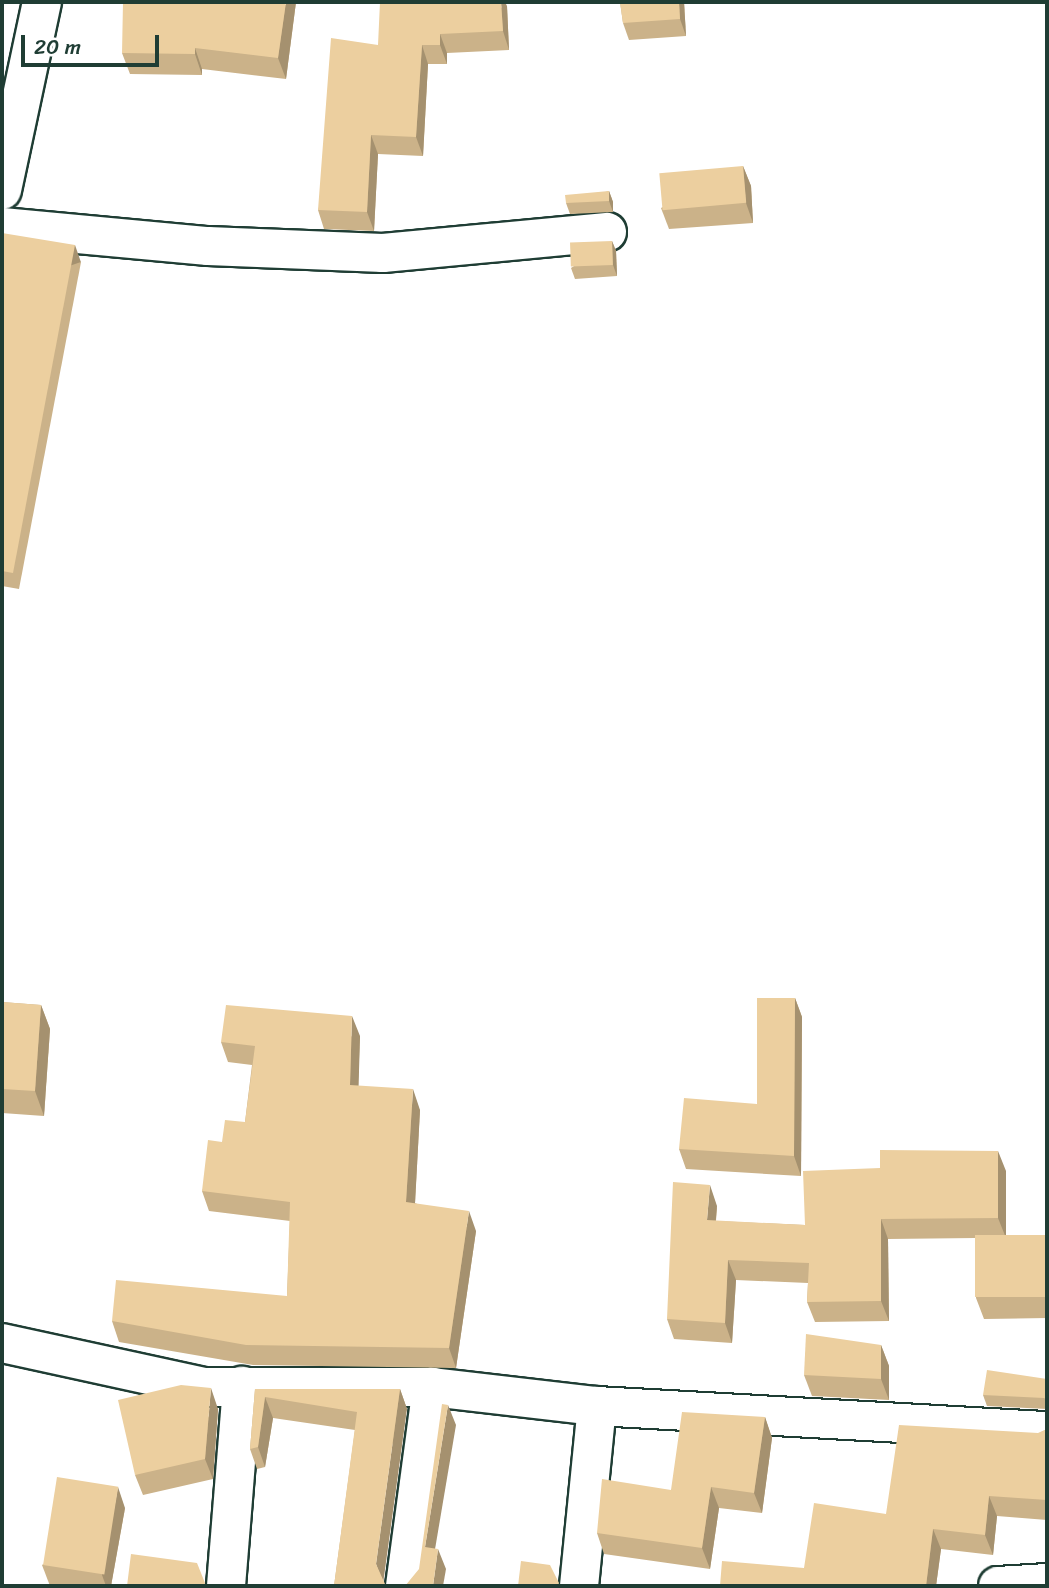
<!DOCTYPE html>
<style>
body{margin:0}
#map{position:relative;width:1049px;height:1588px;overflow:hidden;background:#fff;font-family:Sriracha,sans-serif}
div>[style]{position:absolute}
.roads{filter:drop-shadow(2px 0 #1f3d34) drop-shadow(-2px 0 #1f3d34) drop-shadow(0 2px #1f3d34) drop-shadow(0 -2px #1f3d34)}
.minor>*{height:38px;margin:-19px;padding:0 19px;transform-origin:19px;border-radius:19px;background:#fff}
.wall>*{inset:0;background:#cbb289}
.shaded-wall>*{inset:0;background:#a5916f;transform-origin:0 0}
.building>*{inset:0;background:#eccf9f;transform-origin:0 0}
span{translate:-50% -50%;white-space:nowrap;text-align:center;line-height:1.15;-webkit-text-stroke:6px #fff;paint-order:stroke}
.frame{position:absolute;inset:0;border:4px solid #1f3d34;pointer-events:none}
.scale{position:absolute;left:21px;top:35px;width:138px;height:32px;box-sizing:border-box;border:4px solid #1f3d34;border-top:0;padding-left:9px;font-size:21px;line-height:24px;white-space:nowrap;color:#1f3d34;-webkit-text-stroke:5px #fff;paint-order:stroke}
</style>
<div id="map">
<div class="roads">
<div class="minor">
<i style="left:2px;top:190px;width:192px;rotate:-78deg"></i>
<i style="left:2px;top:227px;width:207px;rotate:5.3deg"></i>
<i style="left:208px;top:246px;width:175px;rotate:2.3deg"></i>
<i style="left:383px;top:253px;width:225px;rotate:-5.4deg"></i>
<i style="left:2px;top:1343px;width:206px;rotate:12.3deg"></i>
<i style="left:203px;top:1387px;width:229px"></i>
<i style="left:432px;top:1387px;width:166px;rotate:6.6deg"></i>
<i style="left:597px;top:1406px;width:451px;rotate:3.2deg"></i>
<i style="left:226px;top:1586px;width:201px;rotate:-85.4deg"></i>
<i style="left:405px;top:1586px;width:201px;rotate:-82.3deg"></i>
<i style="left:579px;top:1586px;width:181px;rotate:-84.3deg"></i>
<i style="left:998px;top:1586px;width:49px;rotate:-3.5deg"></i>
</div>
</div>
<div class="wall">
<i style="clip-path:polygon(296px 2px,286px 79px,202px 69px,202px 75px,130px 74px,122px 53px)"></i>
<i style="clip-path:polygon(620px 2px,684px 2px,686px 36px,629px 40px,623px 23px)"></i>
<i style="clip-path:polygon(507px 6px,509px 50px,447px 53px,447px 64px,428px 64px,423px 156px,378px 154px,374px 231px,324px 229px,318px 210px,378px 45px)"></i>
<i style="clip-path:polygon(743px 166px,751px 186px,753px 223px,669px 229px,661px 208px)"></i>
<i style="clip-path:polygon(609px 191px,613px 202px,613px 212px,570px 214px,566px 203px)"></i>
<i style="clip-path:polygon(2px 233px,81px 262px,19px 589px,2px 586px)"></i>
<i style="clip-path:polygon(612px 241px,616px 251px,617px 276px,575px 279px,571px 268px)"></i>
<i style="clip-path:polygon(795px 998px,802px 1017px,801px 1176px,686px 1169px,679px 1149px,757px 1104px)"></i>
<i style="clip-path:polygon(2px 1002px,41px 1005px,50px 1029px,44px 1116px,2px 1113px)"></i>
<i style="clip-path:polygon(360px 1036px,358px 1086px,420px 1110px,415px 1203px,476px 1231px,456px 1368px,253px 1365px,119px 1342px,112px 1321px,287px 1296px,290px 1221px,209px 1211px,202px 1191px,222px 1142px,245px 1122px,252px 1065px,228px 1062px,221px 1042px)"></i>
<i style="clip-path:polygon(1006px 1171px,1006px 1236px,1047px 1235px,1047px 1318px,984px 1319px,976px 1298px,975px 1238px,888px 1239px,889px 1321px,815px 1322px,807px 1302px,808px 1283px,736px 1280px,732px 1343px,674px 1339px,667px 1319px,717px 1206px,716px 1221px,805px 1225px)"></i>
<i style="clip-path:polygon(881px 1345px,889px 1366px,889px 1400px,812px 1396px,804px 1375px)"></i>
<i style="clip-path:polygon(1047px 1379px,1047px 1409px,987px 1406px,983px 1395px)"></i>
<i style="clip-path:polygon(255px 1389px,400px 1389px,407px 1409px,334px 1586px,355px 1430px,273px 1418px,265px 1467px,257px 1469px,250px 1449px)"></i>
<i style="clip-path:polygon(218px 1409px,213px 1479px,143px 1495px,135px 1475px)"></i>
<i style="clip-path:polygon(765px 1417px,772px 1438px,762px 1513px,719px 1508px,710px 1569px,604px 1554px,597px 1533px,671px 1490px)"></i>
<i style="clip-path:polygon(1047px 1429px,1047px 1520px,997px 1516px,993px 1555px,941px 1549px,936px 1586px,720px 1586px,804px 1568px,886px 1514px)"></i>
<i style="clip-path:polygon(125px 1508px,111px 1586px,50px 1586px,42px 1565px)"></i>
</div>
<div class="shaded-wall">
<i style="clip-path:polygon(286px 2px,296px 2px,286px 79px,278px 58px)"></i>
<i style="clip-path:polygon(501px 2px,505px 2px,507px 6px,509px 50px,503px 31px)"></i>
<i style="clip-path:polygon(679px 2px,684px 2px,686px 36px,680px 19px)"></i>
<i style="clip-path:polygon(440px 34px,447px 53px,447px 64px,440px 45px)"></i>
<i style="clip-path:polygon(422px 45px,428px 64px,423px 156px,416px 137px)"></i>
<i style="clip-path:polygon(195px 48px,202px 69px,202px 75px,195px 54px)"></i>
<i style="clip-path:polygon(371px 135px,378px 154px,374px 231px,367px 212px)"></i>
<i style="clip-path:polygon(743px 166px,751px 186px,753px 223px,746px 203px)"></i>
<i style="clip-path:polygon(609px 191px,613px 202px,613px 212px,609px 201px)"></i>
<i style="clip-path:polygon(612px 241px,616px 251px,617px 276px,613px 265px)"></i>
<i style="left:75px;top:245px;width:18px;height:334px;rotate:71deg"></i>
<i style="clip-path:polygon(795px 998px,802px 1017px,801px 1176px,794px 1156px)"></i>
<i style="clip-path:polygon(41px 1005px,50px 1029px,44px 1116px,35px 1091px)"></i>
<i style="clip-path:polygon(352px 1016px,360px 1036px,358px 1106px,350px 1085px)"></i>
<i style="clip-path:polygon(413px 1089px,420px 1110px,414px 1222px,406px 1202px)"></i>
<i style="clip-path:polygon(998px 1151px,1006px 1171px,1006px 1238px,998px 1218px)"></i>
<i style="clip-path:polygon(710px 1185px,717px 1206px,714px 1241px,707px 1220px)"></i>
<i style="clip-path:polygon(469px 1211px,476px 1231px,456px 1368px,449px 1348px)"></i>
<i style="clip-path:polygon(881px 1219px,888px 1239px,889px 1321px,881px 1301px)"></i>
<i style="clip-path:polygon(728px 1260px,736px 1280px,732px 1343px,725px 1323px)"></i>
<i style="clip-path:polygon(881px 1345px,889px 1366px,889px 1400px,881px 1379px)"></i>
<i style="clip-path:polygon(211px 1388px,218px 1409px,213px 1479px,205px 1459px)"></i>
<i style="clip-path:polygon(400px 1389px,407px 1409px,383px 1584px,376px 1564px)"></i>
<i style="clip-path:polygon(265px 1397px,273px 1418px,265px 1467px,258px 1447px)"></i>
<i style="clip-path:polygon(448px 1405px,456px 1425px,432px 1567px,425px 1547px)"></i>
<i style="clip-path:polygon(765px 1417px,772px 1438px,762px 1513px,754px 1493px)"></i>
<i style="clip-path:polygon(118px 1487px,125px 1508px,111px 1586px,106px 1586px,102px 1575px)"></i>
<i style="clip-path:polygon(711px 1487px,719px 1508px,710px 1569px,702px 1548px)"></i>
<i style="clip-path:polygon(989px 1496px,997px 1516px,993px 1555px,985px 1535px)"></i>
<i style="clip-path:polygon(933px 1529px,941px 1549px,936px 1586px,926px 1586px)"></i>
<i style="clip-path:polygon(438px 1549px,446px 1569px,443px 1586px,433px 1586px)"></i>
</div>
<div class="building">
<i style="clip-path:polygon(123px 2px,286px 2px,278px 58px,195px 48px,195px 54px,122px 53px)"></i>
<i style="clip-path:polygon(380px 2px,501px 2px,503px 31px,440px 34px,440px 45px,422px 45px,416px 137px,371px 135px,367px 212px,318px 210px,331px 38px,378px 45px)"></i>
<i style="clip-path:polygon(620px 2px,679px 2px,680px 19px,623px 23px)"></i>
<i style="left:743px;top:166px;width:37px;height:84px;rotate:85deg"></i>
<i style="clip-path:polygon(609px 191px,609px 201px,566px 203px,565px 195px)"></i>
<i style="clip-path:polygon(2px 233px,75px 245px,13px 573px,2px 571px)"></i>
<i style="left:612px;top:241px;width:24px;height:42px;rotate:88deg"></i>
<i style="clip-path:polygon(757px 998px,795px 998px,794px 1156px,679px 1149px,684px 1098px,757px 1104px)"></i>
<i style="clip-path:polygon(2px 1002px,41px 1005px,35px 1091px,2px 1089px)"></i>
<i style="clip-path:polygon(226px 1005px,352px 1016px,350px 1085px,413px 1089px,406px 1202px,469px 1211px,449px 1348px,246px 1345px,112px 1321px,116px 1280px,287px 1296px,290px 1202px,202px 1191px,208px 1140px,222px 1142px,225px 1120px,245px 1122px,255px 1046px,221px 1042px)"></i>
<i style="clip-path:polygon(880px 1150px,998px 1151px,998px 1218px,881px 1219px,881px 1301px,807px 1302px,809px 1263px,728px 1260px,725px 1323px,667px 1319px,673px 1182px,710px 1185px,707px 1220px,805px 1225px,803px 1171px,880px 1168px)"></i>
<i style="left:1047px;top:1235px;width:62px;height:72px;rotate:90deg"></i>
<i style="clip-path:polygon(806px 1334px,881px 1345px,881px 1379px,804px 1375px)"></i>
<i style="clip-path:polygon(987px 1370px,1047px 1379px,1047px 1400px,1044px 1398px,983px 1395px)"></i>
<i style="clip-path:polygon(181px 1385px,211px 1388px,205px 1459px,135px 1475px,118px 1400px)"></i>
<i style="clip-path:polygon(255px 1389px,400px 1389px,376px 1564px,385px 1584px,405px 1586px,334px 1586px,357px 1412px,265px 1397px,258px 1447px,250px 1449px)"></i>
<i style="clip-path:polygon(442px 1404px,448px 1405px,425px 1547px,438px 1549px,433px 1586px,405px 1586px,419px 1569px)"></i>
<i style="clip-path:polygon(682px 1412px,765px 1417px,754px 1493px,711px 1487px,702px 1548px,597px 1533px,602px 1479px,671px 1490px)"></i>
<i style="clip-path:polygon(899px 1425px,1038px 1433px,1047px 1429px,1047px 1500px,989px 1496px,985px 1535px,933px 1529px,926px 1586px,720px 1586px,722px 1561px,804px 1568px,814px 1503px,886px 1514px)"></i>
<i style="left:57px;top:1477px;width:62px;height:89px;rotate:9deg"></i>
<i style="clip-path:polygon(131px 1554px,197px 1563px,205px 1583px,205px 1586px,127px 1586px)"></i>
<i style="clip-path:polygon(521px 1561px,550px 1565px,559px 1583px,558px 1586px,518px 1586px)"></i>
</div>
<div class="frame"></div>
<div class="scale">20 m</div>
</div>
